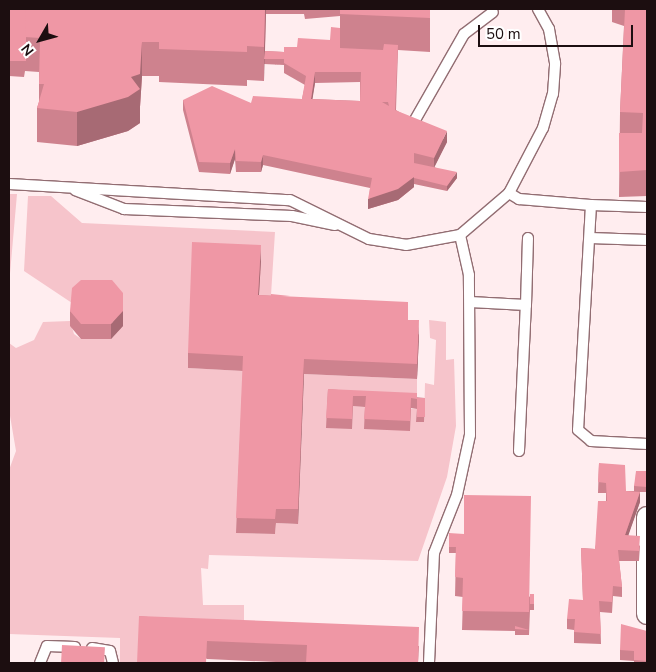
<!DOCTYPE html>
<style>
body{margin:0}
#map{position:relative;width:656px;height:672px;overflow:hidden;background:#ffedef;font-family:"Nunito Sans",sans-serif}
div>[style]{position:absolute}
.green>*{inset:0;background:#f6c4cb}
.roads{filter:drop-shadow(1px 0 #926d72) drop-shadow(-1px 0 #926d72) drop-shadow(0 1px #926d72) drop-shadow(0 -1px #926d72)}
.service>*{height:10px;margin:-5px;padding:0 5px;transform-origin:5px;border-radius:5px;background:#fff}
.minor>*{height:20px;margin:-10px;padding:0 10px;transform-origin:10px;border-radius:10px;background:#fff}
.wall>*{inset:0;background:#ce828e}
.shaded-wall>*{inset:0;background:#a76a74}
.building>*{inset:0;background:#ef97a5;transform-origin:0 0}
span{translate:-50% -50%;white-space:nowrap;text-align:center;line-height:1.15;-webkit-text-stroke:5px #fff;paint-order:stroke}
.frame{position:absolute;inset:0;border:10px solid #1c0e10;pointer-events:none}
.north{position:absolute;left:15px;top:15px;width:50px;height:50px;-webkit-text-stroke:4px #fff;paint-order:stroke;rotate:232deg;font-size:14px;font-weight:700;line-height:20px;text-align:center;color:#1c0e10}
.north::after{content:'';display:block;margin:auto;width:18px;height:22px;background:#1c0e10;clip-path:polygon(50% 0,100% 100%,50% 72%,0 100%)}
.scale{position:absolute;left:478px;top:25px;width:155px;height:22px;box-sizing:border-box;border:2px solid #1c0e10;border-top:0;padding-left:6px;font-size:15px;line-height:18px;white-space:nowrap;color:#1c0e10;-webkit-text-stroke:4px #fff;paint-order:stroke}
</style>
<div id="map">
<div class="green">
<i style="clip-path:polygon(9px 194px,17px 194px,9px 285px)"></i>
<i style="clip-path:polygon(28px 196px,51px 196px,82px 223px,275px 232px,270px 311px,188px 368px,243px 371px,237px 533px,275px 534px,276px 523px,298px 524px,304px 374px,417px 379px,417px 403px,353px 406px,417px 409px,424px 422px,425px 383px,434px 385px,436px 340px,430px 338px,429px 320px,446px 322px,446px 360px,454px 359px,456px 426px,447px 477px,418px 561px,209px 555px,208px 569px,201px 568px,203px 605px,244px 605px,244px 630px,138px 663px,120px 663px,120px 638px,9px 634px,9px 470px,16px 451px,9px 410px,9px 343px,16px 348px,34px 340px,43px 322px,70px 321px,74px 334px,81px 339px,111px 339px,123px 326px,123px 308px,72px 303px,24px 271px)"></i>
</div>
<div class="roads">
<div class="service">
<i style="left:411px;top:127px;width:107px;rotate:-60.3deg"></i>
<i style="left:464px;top:34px;width:36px;rotate:-37deg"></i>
<i style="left:9px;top:184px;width:281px;rotate:3.3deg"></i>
<i style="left:290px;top:200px;width:88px;rotate:26.3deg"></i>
<i style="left:369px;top:239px;width:37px;rotate:9deg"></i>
<i style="left:406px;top:245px;width:55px;rotate:-10.5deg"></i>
<i style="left:460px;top:235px;width:65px;rotate:-40.6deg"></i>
<i style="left:509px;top:193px;width:73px;rotate:-62.4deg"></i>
<i style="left:543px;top:128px;width:35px;rotate:-74deg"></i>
<i style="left:553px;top:94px;width:31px;rotate:-86deg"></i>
<i style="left:555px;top:63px;width:35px;rotate:-100deg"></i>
<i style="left:549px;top:29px;width:23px;rotate:-119deg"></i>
<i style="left:75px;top:190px;width:53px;rotate:21.2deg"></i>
<i style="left:124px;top:209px;width:168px;rotate:2.4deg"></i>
<i style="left:292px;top:216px;width:44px;rotate:11.8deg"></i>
<i style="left:509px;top:193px;width:12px;rotate:31deg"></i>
<i style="left:519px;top:199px;width:72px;rotate:4.8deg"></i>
<i style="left:591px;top:205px;width:225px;rotate:93.3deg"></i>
<i style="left:578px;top:430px;width:17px;rotate:40deg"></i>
<i style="left:591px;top:441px;width:56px;rotate:3.1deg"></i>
<i style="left:591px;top:205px;width:56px;rotate:2deg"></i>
<i style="left:590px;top:238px;width:57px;rotate:2deg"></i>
<i style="left:470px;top:302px;width:56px;rotate:3.1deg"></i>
<i style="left:526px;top:305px;width:67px;rotate:-88.3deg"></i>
<i style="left:519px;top:451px;width:146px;rotate:-87.3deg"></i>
<i style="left:92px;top:648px;width:18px;rotate:9deg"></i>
<i style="left:110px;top:651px;width:12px;rotate:76deg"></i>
<i style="left:40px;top:663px;width:18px;rotate:-68deg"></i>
<i style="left:47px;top:646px;width:28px;rotate:2deg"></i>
<i style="left:429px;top:663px;width:110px;rotate:-87.4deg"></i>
<i style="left:434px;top:553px;width:62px;rotate:-68.4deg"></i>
<i style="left:457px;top:495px;width:61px;rotate:-77.8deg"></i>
<i style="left:470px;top:435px;width:160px;rotate:-90.4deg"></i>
<i style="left:469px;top:275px;width:41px;rotate:-102.7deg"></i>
</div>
<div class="minor">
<i style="left:647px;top:517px;width:97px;rotate:90deg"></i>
</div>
</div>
<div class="wall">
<i style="clip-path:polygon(evenodd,9px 9px,416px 9px,430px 18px,430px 52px,398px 50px,396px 110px,447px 142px,434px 167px,457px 178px,447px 191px,414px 184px,414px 187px,398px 200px,368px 209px,370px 188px,263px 165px,261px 172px,236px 172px,235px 159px,230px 174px,199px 172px,183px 110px,183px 100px,251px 103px,302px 99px,305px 85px,284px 73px,284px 65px,264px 64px,264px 61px,264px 81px,247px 80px,247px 86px,159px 82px,159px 76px,142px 76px,140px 107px,140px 123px,128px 131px,77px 146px,37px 142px,37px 108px,39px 102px,39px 72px,25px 71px,24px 77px,9px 76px,9px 9px,266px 14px,304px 14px,305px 19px,340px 16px,340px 28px,330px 40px,297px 47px,284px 52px,265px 51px,266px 14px,9px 9px,360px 82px,360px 101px,312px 99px,315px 83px,360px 82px)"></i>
<i style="clip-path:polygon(612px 9px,647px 9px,647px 196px,619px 197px,620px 112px,624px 26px,612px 22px)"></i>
<i style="clip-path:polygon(261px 260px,259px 295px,290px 297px,408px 320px,419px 335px,417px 379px,304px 374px,298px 524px,276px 523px,275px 534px,236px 533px,243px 371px,188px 368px,188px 353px)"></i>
<i style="clip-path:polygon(70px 311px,123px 326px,111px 339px,81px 339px,70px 326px)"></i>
<i style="clip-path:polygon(328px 389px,425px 398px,424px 422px,416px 422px,417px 409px,411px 408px,410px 431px,364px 429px,365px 407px,353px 406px,352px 429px,326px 428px)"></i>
<i style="clip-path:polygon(599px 463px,626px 491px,634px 491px,634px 486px,647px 471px,647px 492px,640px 492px,640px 502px,628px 535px,640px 546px,639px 561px,619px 561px,622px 587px,622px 597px,613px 596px,612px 613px,600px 612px,601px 644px,574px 643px,574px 630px,567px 629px,567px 619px,583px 600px,581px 548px,595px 549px,606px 501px,606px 493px,598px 493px)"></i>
<i style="clip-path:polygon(449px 533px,530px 597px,534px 594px,534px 610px,530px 610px,529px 635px,515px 635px,515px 631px,462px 630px,463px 597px,455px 596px,456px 553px,449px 553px)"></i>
<i style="clip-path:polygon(139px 616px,419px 646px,418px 663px,298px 663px,207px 659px)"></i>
<i style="clip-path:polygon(647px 631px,647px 663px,634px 663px,634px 661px,620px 660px,620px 650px)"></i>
</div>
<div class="shaded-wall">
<i style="clip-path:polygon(265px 9px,266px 9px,264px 81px,264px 47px)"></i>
<i style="clip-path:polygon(142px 42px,142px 76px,140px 107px,140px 123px,128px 131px,77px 146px,77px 112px)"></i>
<i style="clip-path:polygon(315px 72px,315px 83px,311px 109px,311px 99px)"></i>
<i style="clip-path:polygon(447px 131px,447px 142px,434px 168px,434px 158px)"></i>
<i style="clip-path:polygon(235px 149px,235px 159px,230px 174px,230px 163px)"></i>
<i style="clip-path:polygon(263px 155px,263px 165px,261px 172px,261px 162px)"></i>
<i style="clip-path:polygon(457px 172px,457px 178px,447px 191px,447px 186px)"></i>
<i style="clip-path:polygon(414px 177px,414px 187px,398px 200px,368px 209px,368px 199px)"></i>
<i style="clip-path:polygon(261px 245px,261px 260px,258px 310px,258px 295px)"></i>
<i style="clip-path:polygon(123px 308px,123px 326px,111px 339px,111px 324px)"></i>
<i style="clip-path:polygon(419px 320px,419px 335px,417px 379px,417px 364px)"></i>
<i style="clip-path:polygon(304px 359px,304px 374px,298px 524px,298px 509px)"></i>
<i style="clip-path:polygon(640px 492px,640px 502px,625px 545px,625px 535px)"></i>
</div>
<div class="building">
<i style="left:9px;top:9px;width:17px;height:52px"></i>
<i style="clip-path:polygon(26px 9px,265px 9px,264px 47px,247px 46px,247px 52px,159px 49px,159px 42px,142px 42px,140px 74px,131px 77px,140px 89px,128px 97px,77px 112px,37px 108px,44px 84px,39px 84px,40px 38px,25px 37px)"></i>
<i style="clip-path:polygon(340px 9px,416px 9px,430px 10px,430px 18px,340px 14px)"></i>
<i style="clip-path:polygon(625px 9px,647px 9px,647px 170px,619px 172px,619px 133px,642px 133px,643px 113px,620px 112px)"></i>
<i style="clip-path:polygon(evenodd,331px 27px,340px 28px,340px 48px,383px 50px,384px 44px,398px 45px,395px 110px,447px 131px,434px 158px,414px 153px,414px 177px,398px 189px,368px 199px,372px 178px,263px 155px,261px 162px,236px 161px,235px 149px,230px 163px,199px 162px,183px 100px,212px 86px,251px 103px,253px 96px,302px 99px,306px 76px,284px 63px,284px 47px,297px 47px,298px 38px,330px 40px,331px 27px,315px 72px,361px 72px,360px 101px,311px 99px,315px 72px,331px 27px,382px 102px,388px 102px,389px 106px,382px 102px)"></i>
<i style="clip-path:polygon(265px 51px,284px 52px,284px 59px,264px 59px)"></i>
<i style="clip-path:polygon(414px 163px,457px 172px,447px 186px,414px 178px)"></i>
<i style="clip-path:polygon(192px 242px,261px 245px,258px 295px,408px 302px,408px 320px,419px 320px,417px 364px,304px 359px,298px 509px,276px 509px,275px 519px,236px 518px,243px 356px,188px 353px)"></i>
<i style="clip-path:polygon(81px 280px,112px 280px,123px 293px,123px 311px,111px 324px,81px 324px,70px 311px,72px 288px)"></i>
<i style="clip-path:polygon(271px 294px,290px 296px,271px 296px)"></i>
<i style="clip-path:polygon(328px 389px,417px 393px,417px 399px,411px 398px,410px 421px,364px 419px,366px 396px,353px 396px,352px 419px,326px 418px)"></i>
<i style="left:417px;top:398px;width:8px;height:19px"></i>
<i style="clip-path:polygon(599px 463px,625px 465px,626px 491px,640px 492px,625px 535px,640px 536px,639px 551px,618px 550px,622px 587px,613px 586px,612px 602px,599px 601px,601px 634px,574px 632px,575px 619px,567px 619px,569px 599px,583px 600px,581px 548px,595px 549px,598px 501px,607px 501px,606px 483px,598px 482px)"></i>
<i style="clip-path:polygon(636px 471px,647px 471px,647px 487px,634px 486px)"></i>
<i style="clip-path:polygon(464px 495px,531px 496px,529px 612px,462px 611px,463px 578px,455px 577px,456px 545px,464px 545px)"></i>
<i style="clip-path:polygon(449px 533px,464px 534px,464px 545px,456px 545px,456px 547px,449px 547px)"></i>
<i style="left:530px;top:594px;width:4px;height:10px"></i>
<i style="clip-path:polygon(139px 616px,419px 627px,418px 663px,306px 663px,307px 645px,207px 641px,206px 663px,137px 663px)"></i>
<i style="clip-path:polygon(621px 624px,647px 631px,647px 661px,634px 660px,634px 651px,620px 650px)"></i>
<i style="clip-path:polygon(515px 626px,529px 630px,515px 629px)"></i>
<i style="left:62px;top:645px;width:43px;height:18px;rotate:3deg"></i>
</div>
<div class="frame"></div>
<div class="north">N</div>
<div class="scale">50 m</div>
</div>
